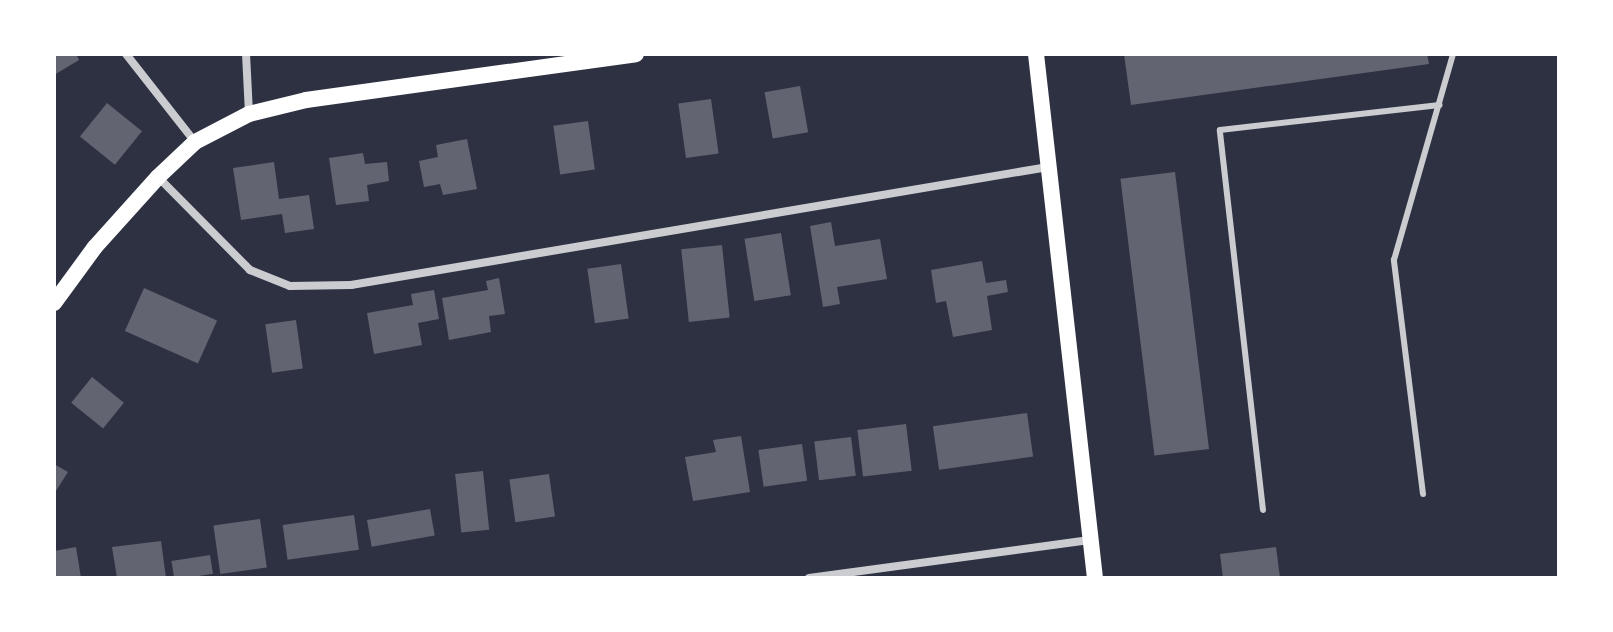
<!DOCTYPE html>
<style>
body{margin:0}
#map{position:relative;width:1613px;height:632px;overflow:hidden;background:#2d3142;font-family:"IBM Plex Sans",sans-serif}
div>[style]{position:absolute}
.building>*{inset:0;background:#626471;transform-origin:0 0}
.service>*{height:6px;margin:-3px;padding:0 3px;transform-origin:3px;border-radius:3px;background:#caccd0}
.minor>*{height:8px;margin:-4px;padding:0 4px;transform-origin:4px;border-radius:4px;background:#caccd0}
.secondary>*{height:16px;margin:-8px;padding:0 8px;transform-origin:8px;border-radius:8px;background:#fff}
span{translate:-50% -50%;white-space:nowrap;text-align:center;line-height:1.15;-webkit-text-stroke:8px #fff;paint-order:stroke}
.frame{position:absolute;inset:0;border:56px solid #fff;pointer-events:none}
</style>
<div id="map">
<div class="building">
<i style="clip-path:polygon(54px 54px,76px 54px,79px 60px,54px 75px)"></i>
<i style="clip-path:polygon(1124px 54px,1427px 54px,1429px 64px,1131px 105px)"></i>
<i style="left:800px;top:86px;width:47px;height:36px;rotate:80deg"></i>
<i style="left:711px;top:99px;width:55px;height:33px;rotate:82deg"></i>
<i style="left:107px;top:103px;width:45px;height:43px;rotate:39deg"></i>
<i style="left:588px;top:121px;width:49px;height:35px;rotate:82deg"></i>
<i style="clip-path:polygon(467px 139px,477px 189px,443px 195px,440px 184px,424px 187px,419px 161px,438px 157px,436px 145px)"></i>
<i style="clip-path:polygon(363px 153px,365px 164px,387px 162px,389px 181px,367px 185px,369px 201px,336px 205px,329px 158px)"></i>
<i style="clip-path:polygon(274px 162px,279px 199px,309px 195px,314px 229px,285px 233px,282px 214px,241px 220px,233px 168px)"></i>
<i style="left:1175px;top:172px;width:279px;height:55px;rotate:83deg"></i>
<i style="clip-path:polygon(831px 222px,835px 246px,880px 239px,887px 279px,837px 287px,840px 304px,823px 307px,810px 226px)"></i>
<i style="left:781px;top:233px;width:63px;height:37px;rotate:81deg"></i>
<i style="left:722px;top:245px;width:73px;height:41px;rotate:84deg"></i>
<i style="clip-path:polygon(982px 261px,986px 283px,1006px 280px,1008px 292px,987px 296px,992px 330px,953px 337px,946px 301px,936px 303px,931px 270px)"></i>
<i style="left:621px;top:264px;width:55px;height:34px;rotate:82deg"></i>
<i style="clip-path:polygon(499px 278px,505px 314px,489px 316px,491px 332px,449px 340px,442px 298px,488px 290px,486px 281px)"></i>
<i style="left:144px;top:288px;width:80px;height:47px;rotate:24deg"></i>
<i style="clip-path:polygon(434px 290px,439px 319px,418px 323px,422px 345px,374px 354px,367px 313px,413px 305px,411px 294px)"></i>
<i style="left:296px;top:320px;width:49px;height:31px;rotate:82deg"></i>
<i style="left:92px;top:377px;width:41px;height:33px;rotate:39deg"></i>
<i style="left:1027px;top:413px;width:44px;height:95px;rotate:82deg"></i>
<i style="left:906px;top:424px;width:47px;height:49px;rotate:83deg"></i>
<i style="clip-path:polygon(741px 436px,750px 492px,693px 501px,685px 457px,716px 452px,713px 440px)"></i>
<i style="left:851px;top:437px;width:39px;height:37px;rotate:83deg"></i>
<i style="left:802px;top:444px;width:37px;height:44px;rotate:82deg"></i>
<i style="clip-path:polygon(54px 464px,68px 472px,54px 494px)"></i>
<i style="left:483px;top:471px;width:59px;height:28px;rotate:84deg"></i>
<i style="left:549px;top:474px;width:43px;height:40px;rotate:82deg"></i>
<i style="left:430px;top:509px;width:27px;height:64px;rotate:80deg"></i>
<i style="left:354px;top:515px;width:35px;height:72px;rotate:82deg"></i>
<i style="left:260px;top:519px;width:49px;height:47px;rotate:82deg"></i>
<i style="clip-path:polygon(161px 541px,166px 578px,117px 578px,112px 547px)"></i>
<i style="clip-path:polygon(76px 547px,81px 578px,54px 578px,54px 551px)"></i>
<i style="clip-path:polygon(1276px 547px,1280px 578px,1223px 578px,1220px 554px)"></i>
<i style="left:210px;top:555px;width:19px;height:39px;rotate:81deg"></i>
</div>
<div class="service">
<i style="left:1423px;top:494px;width:236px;rotate:-97.1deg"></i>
<i style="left:1394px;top:260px;width:214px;rotate:-74deg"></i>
<i style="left:1263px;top:510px;width:382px;rotate:-96.5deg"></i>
<i style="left:1220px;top:130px;width:221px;rotate:-6.5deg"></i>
</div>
<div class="minor">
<i style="left:126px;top:54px;width:112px;rotate:51.9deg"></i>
<i style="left:246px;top:54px;width:59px;rotate:87.1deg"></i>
<i style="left:158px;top:177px;width:131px;rotate:45.3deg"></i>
<i style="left:250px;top:270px;width:43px;rotate:21.8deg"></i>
<i style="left:290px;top:286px;width:61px;rotate:-0.9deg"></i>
<i style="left:351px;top:285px;width:707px;rotate:-9.61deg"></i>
<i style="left:809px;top:578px;width:285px;rotate:-7.7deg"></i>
</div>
<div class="secondary">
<i style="left:1036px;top:54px;width:527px;rotate:83.58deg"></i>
<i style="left:54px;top:303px;width:69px;rotate:-53.8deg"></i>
<i style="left:95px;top:247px;width:94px;rotate:-48deg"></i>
<i style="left:158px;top:177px;width:51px;rotate:-43.4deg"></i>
<i style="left:195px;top:142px;width:61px;rotate:-27.4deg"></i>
<i style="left:249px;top:114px;width:59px;rotate:-13.8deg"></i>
<i style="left:306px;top:100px;width:333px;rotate:-7.9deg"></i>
</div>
<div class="frame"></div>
</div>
